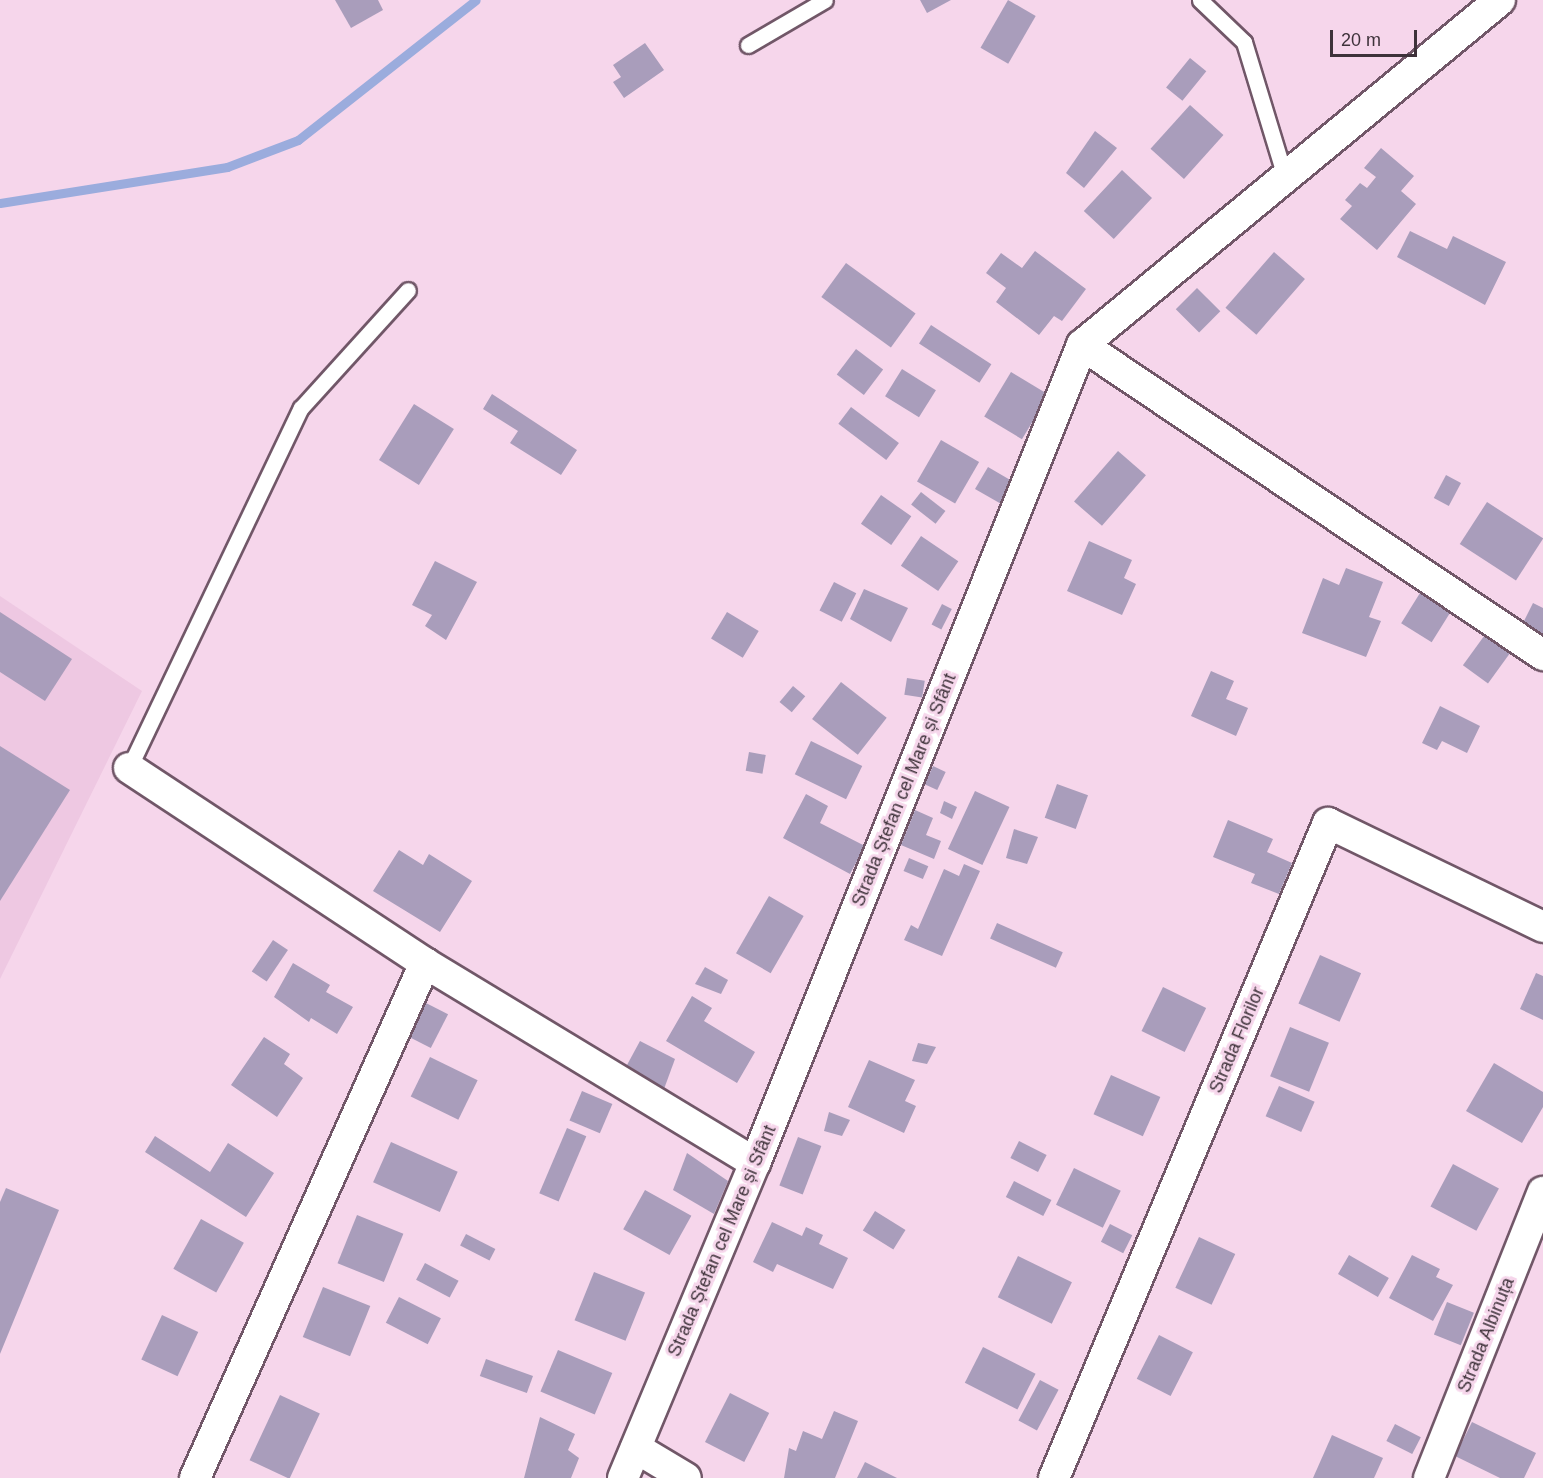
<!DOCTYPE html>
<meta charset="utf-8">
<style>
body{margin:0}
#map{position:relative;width:1543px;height:1478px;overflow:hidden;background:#f6d6eb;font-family:Helvetica,sans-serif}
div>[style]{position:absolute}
.built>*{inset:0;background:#eec8e2}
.stream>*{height:9px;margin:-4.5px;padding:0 4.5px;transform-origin:4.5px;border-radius:4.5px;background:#9bacdd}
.building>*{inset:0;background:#a99dbb;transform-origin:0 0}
.roads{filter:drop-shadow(2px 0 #715768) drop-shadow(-2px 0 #715768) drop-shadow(0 2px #715768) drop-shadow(0 -2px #715768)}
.lane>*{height:15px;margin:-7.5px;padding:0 7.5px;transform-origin:7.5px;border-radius:7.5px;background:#fff}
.street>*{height:30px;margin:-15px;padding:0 15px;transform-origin:15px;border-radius:15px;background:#fff}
span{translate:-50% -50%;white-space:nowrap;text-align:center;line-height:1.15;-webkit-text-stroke:6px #f6d6eb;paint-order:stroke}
.street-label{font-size:18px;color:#3e323a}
.scale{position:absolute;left:1330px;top:30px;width:87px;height:27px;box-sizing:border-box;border:3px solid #3e323a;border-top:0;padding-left:8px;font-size:18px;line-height:21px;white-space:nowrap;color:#3e323a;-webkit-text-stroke:4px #f6d6eb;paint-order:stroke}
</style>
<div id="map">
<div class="built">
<i style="clip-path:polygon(0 596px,142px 691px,0 979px)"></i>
</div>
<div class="stream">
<i style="left:0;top:203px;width:230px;rotate:-9deg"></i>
<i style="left:227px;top:167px;width:76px;rotate:-20.8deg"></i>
<i style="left:298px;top:140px;width:226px;rotate:-38.2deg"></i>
</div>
<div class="building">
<i style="clip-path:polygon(335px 0,378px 0,383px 10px,351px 28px)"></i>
<i style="clip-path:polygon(920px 0,951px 0,927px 13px)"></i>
<i style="left:1008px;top:0;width:32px;height:55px;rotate:30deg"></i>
<i style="clip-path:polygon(645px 43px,664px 70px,624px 98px,613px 82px,621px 77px,613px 65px)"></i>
<i style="left:1190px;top:58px;width:21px;height:38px;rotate:39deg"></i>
<i style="left:1190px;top:105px;width:45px;height:59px;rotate:42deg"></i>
<i style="clip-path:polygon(1095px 131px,1117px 148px,1084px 188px,1066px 173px)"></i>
<i style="clip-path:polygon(1381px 148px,1414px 176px,1401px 191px,1416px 204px,1377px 250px,1340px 219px,1352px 206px,1345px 200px,1360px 183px,1367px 188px,1376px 177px,1364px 168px)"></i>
<i style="left:1122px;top:170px;width:41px;height:56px;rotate:43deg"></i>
<i style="clip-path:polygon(1410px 231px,1447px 249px,1453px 236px,1506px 262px,1485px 305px,1397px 257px)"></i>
<i style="clip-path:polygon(1035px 251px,1086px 289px,1062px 321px,1054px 316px,1039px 335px,996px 302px,1006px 288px,986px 273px,1001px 253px,1022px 268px)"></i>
<i style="left:1274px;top:252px;width:41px;height:74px;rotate:41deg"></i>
<i style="left:846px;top:263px;width:86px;height:42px;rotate:36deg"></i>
<i style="left:1197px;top:288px;width:33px;height:30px;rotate:45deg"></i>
<i style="left:931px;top:325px;width:72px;height:22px;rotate:33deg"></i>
<i style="left:856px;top:349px;width:34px;height:32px;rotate:37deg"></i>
<i style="left:902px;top:369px;width:40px;height:32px;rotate:32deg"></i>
<i style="left:1011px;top:372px;width:44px;height:52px;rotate:31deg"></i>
<i style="clip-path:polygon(492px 394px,577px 450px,561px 475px,510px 443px,518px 431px,483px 409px)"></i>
<i style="left:414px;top:404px;width:47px;height:66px;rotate:32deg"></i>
<i style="left:851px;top:407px;width:60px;height:21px;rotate:37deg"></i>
<i style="left:941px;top:440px;width:44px;height:48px;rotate:30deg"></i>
<i style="left:1118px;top:451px;width:37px;height:67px;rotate:41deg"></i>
<i style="clip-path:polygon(988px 467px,1012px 481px,1003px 505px,975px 489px)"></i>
<i style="left:1446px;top:475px;width:17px;height:26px;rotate:28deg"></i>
<i style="left:921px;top:492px;width:31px;height:16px;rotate:38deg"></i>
<i style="left:881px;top:495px;width:37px;height:35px;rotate:35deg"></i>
<i style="left:1487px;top:502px;width:67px;height:50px;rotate:33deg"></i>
<i style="left:921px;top:536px;width:45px;height:36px;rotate:34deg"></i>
<i style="clip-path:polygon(1089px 541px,1132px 560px,1124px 578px,1136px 584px,1122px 615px,1067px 591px)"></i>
<i style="clip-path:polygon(435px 561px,477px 582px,446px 640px,425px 626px,432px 615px,412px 605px)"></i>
<i style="clip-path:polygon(1346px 568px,1383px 582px,1369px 617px,1381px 621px,1366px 657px,1302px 633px,1323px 578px,1339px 585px)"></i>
<i style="left:834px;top:582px;width:25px;height:32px;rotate:27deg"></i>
<i style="left:1425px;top:585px;width:36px;height:45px;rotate:32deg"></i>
<i style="clip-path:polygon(864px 589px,908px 608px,891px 642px,850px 619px)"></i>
<i style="clip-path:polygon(1533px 603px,1543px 608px,1543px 634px,1523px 623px)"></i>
<i style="left:942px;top:604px;width:11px;height:23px;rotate:27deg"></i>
<i style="clip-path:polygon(0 612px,72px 659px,45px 701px,0 672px)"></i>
<i style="left:727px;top:612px;width:37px;height:31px;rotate:31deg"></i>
<i style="left:1487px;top:632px;width:31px;height:41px;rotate:36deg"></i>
<i style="clip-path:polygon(1211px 671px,1234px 681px,1226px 699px,1248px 708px,1236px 736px,1191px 716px)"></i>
<i style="left:907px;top:678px;width:18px;height:17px;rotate:9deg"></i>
<i style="left:841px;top:682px;width:58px;height:47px;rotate:38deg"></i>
<i style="left:793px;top:686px;width:16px;height:21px;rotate:40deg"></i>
<i style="clip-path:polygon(1440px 706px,1480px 726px,1467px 753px,1442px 741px,1437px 750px,1422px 743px)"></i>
<i style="left:811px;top:741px;width:57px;height:37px;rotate:26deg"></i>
<i style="clip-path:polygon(0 746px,70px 790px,0 901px)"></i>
<i style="left:749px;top:752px;width:17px;height:19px;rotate:10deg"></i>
<i style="left:933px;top:766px;width:14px;height:20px;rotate:25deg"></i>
<i style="left:1057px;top:784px;width:33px;height:36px;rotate:20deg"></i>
<i style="left:975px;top:791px;width:38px;height:64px;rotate:25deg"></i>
<i style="clip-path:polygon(806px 794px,828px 806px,820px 823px,865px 846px,850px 874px,783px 838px)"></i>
<i style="clip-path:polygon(944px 801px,957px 807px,952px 819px,940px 813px)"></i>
<i style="clip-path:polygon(915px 810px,933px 818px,926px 835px,941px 841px,934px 859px,901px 845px)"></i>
<i style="clip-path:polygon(1228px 820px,1273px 839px,1267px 852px,1292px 863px,1279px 894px,1251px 883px,1255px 874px,1213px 857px)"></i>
<i style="clip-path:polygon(1014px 829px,1038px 837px,1027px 864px,1006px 858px)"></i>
<i style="clip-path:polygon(399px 850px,423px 865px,429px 854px,472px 881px,440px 932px,373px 891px)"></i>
<i style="left:909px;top:858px;width:21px;height:14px;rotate:23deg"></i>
<i style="clip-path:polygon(964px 864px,980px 871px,942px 956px,904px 940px,911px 925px,918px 929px,944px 869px,959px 876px)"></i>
<i style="left:769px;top:896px;width:40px;height:66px;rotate:30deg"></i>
<i style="left:997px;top:923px;width:72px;height:17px;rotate:24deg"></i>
<i style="left:273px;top:940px;width:18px;height:38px;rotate:34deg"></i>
<i style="left:1320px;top:955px;width:45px;height:53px;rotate:24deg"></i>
<i style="clip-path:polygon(293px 963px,330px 985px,326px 992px,353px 1007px,337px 1034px,311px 1018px,309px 1022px,274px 997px)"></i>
<i style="clip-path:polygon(705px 967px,728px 980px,721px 994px,695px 984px)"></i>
<i style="clip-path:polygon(1536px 973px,1543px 976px,1543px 1020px,1520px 1009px)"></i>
<i style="left:1163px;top:987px;width:48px;height:49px;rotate:26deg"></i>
<i style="clip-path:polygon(692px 996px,712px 1008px,704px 1021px,755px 1052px,737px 1083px,666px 1041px)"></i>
<i style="left:424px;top:1002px;width:27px;height:38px;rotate:27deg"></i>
<i style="left:1290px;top:1027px;width:42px;height:53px;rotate:22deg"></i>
<i style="clip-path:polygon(264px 1037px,290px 1054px,284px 1064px,303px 1078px,277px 1117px,231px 1085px)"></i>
<i style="clip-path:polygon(640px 1041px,675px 1059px,664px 1089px,627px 1065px)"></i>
<i style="clip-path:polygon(918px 1043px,936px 1047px,927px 1064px,912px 1061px)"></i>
<i style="left:430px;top:1057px;width:53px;height:44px;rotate:26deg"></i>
<i style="clip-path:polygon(869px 1060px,915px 1080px,905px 1101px,916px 1106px,904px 1133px,848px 1107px)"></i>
<i style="clip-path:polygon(1494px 1063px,1543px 1092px,1543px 1107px,1522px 1143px,1466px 1111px)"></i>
<i style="left:1111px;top:1075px;width:54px;height:43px;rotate:24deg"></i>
<i style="left:1279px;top:1086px;width:39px;height:33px;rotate:24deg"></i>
<i style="left:582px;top:1091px;width:33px;height:32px;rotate:23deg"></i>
<i style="clip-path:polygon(829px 1112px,850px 1120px,842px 1136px,824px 1131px)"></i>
<i style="left:567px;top:1128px;width:21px;height:71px;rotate:23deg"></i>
<i style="clip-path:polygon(155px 1136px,210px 1172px,228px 1143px,274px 1173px,246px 1217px,145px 1152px)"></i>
<i style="left:798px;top:1137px;width:25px;height:52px;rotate:21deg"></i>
<i style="left:1019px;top:1141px;width:31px;height:19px;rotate:27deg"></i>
<i style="left:391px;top:1142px;width:73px;height:44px;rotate:24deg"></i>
<i style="clip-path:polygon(687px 1153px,728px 1181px,714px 1214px,673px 1190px)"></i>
<i style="left:1453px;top:1164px;width:52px;height:48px;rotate:28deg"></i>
<i style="left:1074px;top:1168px;width:52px;height:41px;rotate:26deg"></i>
<i style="left:1014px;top:1181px;width:42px;height:18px;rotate:27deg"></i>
<i style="clip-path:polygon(6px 1188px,59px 1210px,0 1354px,0 1202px)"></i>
<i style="left:645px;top:1190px;width:53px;height:45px;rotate:29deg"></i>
<i style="left:875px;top:1211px;width:36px;height:23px;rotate:32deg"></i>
<i style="left:357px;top:1215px;width:50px;height:52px;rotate:22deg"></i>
<i style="left:201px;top:1219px;width:49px;height:57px;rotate:29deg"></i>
<i style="clip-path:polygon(772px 1222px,802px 1236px,806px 1227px,823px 1235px,819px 1244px,848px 1258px,833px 1289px,777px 1264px,773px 1272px,753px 1262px)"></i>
<i style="left:1110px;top:1224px;width:25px;height:20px;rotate:27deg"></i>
<i style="left:466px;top:1234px;width:33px;height:13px;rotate:27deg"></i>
<i style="left:1199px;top:1237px;width:40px;height:56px;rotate:25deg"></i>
<i style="left:1349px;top:1255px;width:46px;height:22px;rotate:30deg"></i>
<i style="clip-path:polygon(1412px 1255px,1440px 1269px,1436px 1277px,1453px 1285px,1433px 1321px,1389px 1298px)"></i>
<i style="left:1018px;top:1256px;width:60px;height:46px;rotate:26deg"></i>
<i style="left:425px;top:1263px;width:38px;height:19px;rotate:28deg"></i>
<i style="left:594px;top:1272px;width:55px;height:52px;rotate:22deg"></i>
<i style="left:323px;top:1287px;width:51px;height:54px;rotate:22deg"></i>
<i style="left:399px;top:1297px;width:47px;height:29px;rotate:27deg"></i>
<i style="left:1447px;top:1302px;width:29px;height:35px;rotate:22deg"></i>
<i style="left:162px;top:1315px;width:40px;height:49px;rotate:25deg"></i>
<i style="left:1159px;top:1335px;width:38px;height:49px;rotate:27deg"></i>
<i style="left:983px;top:1347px;width:59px;height:40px;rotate:27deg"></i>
<i style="left:558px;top:1350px;width:59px;height:45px;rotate:23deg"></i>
<i style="left:486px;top:1359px;width:50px;height:18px;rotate:20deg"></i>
<i style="left:1040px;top:1380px;width:21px;height:46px;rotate:28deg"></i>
<i style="left:730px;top:1393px;width:44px;height:55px;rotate:27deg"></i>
<i style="left:280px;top:1395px;width:44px;height:72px;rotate:25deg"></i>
<i style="clip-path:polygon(834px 1411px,858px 1421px,835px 1478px,784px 1478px,789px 1448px,796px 1451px,803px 1431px,822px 1439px)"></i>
<i style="clip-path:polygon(540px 1417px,575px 1434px,568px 1450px,579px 1458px,571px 1478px,524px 1478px)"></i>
<i style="clip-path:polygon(1472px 1422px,1536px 1453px,1524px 1478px,1500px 1478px,1455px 1456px)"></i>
<i style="left:1395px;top:1424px;width:29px;height:19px;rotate:27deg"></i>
<i style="clip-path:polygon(1332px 1435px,1383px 1458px,1374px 1478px,1313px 1478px)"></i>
<i style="clip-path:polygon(865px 1462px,897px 1478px,857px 1478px)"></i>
</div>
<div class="roads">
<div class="lane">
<i style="left:1200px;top:0;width:61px;rotate:43.7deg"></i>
<i style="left:1244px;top:42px;width:138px;rotate:73.1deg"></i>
<i style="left:748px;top:45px;width:89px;rotate:-30.3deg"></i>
<i style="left:129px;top:768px;width:399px;rotate:-64.5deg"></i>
<i style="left:301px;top:408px;width:159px;rotate:-47.8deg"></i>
</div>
<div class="street">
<i style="left:1082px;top:345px;width:556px;rotate:33.92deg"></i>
<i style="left:129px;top:768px;width:354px;rotate:33.4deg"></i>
<i style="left:425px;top:963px;width:386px;rotate:31.2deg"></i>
<i style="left:636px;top:1448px;width:58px;rotate:31deg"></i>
<i style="left:195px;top:1478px;width:564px;rotate:-65.93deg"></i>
<i style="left:623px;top:1478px;width:342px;rotate:-67.3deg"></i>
<i style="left:755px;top:1163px;width:881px;rotate:-68.21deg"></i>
<i style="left:1082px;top:345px;width:542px;rotate:-39.53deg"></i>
<i style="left:1054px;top:1478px;width:710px;rotate:-67.3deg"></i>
<i style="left:1328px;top:823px;width:239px;rotate:25.8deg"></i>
<i style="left:1429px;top:1478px;width:308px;rotate:-68.3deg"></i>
</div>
</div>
<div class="street-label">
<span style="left:904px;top:790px;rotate:-68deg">Strada Ștefan cel Mare și Sfânt</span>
<span style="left:1237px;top:1040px;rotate:-67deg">Strada Florilor</span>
<span style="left:722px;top:1241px;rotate:-67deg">Strada Ștefan cel Mare și Sfânt</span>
<span style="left:1486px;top:1335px;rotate:-68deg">Strada Albinuța</span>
</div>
<div class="scale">20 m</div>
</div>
